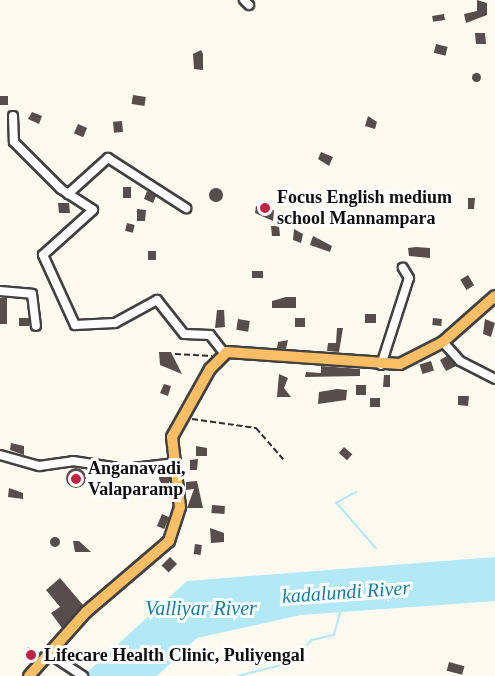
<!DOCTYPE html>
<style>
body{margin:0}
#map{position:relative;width:495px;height:676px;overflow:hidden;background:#fffaf0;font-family:Georgia,serif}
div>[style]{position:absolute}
.water>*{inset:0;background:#b3e9f7}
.stream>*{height:1.5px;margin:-0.75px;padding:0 0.75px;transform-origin:0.75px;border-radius:0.75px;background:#b3e9f7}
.building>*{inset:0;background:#574d4a;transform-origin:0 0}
.round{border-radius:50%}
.path>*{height:1.5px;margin-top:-0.75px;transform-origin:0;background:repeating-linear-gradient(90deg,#303030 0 6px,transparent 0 9px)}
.roads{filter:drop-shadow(2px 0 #414141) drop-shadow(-2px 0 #414141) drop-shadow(0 2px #414141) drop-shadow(0 -2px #414141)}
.minor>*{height:8px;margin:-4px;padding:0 4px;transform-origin:4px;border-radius:4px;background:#fff}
.major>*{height:10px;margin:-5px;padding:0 5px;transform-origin:5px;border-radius:5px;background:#fbbe64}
.dots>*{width:16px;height:16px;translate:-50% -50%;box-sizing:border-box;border:3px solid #fff;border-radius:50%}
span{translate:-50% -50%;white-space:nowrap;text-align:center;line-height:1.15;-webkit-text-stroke:6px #fff;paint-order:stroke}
.poi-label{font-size:18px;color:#0e0e0e;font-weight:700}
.left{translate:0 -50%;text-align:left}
.water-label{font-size:20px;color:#147ca3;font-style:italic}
</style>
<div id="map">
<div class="water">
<i style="clip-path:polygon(495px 557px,495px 601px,301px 615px,197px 638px,157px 676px,83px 676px,187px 581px)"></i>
</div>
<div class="stream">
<i style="left:357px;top:492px;width:23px;rotate:151deg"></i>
<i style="left:337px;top:503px;width:60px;rotate:49.1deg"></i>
<i style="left:238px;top:676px;width:53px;rotate:-14.3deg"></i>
<i style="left:289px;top:663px;width:33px;rotate:-45deg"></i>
<i style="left:312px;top:640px;width:23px;rotate:-13deg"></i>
<i style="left:334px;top:635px;width:24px;rotate:-75deg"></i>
</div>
<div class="building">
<i style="clip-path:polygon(477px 0,487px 3px,487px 15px,466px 23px,464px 14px,477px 11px)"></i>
<i style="left:444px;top:14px;width:6px;height:12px;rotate:81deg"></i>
<i style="clip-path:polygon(475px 33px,485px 33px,486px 44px,476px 44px)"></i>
<i style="left:436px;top:44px;width:12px;height:9px;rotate:14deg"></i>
<i style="clip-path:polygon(201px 50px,203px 54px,203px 70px,194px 69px,193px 54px)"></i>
<i class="round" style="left:471.5px;top:72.5px;width:9px;height:9px"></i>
<i style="left:133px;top:95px;width:13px;height:9px;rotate:9deg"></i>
<i style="left:0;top:96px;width:8px;height:9px"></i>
<i style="clip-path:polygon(32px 112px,42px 116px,39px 124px,28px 119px)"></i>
<i style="clip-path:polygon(368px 116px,377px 122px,375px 129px,365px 126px)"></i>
<i style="left:122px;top:121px;width:11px;height:9px;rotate:85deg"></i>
<i style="left:78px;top:124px;width:10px;height:10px;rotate:24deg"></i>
<i style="clip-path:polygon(321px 152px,333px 157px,329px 166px,318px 159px)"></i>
<i style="left:123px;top:187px;width:8px;height:11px"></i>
<i class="round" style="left:209px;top:188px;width:14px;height:14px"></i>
<i style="clip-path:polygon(147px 191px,156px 196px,153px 203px,144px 199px)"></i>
<i style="left:305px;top:194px;width:8px;height:10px"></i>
<i style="clip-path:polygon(468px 198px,475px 198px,474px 209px,468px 209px)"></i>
<i style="clip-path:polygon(58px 203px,69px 203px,70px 213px,59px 213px)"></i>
<i style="clip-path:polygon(256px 206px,274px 210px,273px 221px,255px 213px)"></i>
<i style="clip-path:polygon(137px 209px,146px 210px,145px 221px,137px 221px)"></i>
<i style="left:127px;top:223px;width:8px;height:8px;rotate:14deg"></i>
<i style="clip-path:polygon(271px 226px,279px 226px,280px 236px,272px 236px)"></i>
<i style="clip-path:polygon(294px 229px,303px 234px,301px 243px,293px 240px)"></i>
<i style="clip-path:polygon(313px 236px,332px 246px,330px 252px,310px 245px)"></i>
<i style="clip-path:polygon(416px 247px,430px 248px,430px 258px,409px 256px,408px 248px)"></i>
<i style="left:148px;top:251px;width:8px;height:9px"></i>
<i style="left:252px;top:271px;width:11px;height:7px"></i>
<i style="left:468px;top:275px;width:12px;height:9px;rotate:59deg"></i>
<i style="clip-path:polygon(286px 297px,296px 297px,296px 308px,272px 308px,272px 301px)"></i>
<i style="left:0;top:298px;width:7px;height:26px"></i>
<i style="clip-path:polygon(217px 310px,224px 310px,225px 327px,215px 328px)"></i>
<i style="left:365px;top:314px;width:11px;height:9px"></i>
<i style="left:19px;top:318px;width:10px;height:8px"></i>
<i style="left:295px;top:318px;width:10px;height:9px"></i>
<i style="left:433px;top:318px;width:9px;height:7px;rotate:6deg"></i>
<i style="left:238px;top:319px;width:12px;height:11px;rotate:9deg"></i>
<i style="clip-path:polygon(485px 319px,495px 323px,491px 337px,483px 334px)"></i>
<i style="clip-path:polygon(337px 328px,343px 328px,339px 352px,327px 351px,328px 343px,336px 343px)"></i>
<i style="clip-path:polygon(288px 340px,286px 349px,277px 348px,278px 342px)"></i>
<i style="clip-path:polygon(159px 352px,171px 352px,182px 374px,160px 365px)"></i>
<i style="clip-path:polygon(447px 356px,456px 366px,446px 371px,440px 360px)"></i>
<i style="left:431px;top:361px;width:10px;height:12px;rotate:73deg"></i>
<i style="clip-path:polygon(321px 366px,360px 369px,360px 376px,305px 377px,306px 372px,321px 373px)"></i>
<i style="clip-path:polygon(279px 374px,288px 378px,284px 388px,291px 397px,277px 397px)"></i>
<i style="clip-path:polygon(384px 375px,390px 375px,390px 387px,383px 387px)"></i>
<i style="clip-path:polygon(164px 384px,171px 386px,168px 396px,160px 393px)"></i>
<i style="left:356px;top:385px;width:10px;height:10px"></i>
<i style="clip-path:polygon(337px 389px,347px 390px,346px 400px,318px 404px,319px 392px)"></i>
<i style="clip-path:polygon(458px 396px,469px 396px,468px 406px,458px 405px)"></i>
<i style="left:370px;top:398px;width:10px;height:9px"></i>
<i style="clip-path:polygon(11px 443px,24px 446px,24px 455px,10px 450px)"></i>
<i style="clip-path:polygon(196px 446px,207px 448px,207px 456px,196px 456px)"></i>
<i style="left:344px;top:447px;width:11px;height:8px;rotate:41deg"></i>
<i style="clip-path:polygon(198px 459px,197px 470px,190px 470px,190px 460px)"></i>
<i class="round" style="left:66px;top:468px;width:20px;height:20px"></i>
<i class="round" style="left:159px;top:472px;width:12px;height:12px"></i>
<i style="clip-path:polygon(197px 481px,203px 508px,187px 508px,194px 489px,186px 490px,186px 482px)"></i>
<i style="clip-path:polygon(9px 488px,23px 493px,23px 499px,8px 497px)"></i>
<i style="left:212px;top:505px;width:13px;height:8px;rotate:4deg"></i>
<i style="left:162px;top:514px;width:8px;height:13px;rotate:23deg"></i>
<i style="clip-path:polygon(210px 528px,224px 533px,224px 542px,211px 543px)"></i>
<i class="round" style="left:50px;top:537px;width:10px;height:10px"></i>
<i style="clip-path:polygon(73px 541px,79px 541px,91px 552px,75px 552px)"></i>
<i style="left:195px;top:544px;width:7px;height:10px;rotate:8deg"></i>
<i style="left:170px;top:557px;width:10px;height:12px;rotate:45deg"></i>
<i style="clip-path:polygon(60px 578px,83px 605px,62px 628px,51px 613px,60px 607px,46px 590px)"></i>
<i style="clip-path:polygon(28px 647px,39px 652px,32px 661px,24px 657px)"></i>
<i style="left:449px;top:662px;width:16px;height:9px;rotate:15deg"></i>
</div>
<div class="path">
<i style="left:175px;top:354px;width:37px;rotate:3deg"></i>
<i style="left:192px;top:419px;width:65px;rotate:8deg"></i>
<i style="left:256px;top:428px;width:43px;rotate:48.8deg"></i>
</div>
<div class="roads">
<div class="minor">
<i style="left:244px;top:0;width:7px;rotate:45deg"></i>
<i style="left:13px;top:116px;width:26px;rotate:88deg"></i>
<i style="left:14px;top:142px;width:66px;rotate:45deg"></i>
<i style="left:61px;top:189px;width:38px;rotate:33deg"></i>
<i style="left:93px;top:210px;width:67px;rotate:138deg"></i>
<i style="left:43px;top:255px;width:77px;rotate:65.4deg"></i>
<i style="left:75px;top:325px;width:40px;rotate:-2.9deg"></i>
<i style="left:115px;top:323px;width:48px;rotate:-28.7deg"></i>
<i style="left:157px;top:300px;width:43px;rotate:51.5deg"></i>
<i style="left:184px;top:334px;width:26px;rotate:2deg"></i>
<i style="left:210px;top:335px;width:24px;rotate:52deg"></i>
<i style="left:68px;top:194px;width:54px;rotate:-42deg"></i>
<i style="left:108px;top:158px;width:93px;rotate:32.7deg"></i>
<i style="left:0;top:291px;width:32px;rotate:5deg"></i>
<i style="left:32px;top:294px;width:32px;rotate:83deg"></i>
<i style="left:443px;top:342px;width:25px;rotate:48deg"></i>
<i style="left:460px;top:361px;width:39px;rotate:27deg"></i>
<i style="left:381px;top:365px;width:91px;rotate:-72.2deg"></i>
<i style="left:409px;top:278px;width:12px;rotate:-121deg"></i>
<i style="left:0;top:455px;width:41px;rotate:15.8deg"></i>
<i style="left:39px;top:466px;width:34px;rotate:-8deg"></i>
<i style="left:73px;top:461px;width:53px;rotate:8.7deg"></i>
<i style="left:125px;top:469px;width:51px;rotate:-6.7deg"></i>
<i style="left:48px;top:653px;width:42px;rotate:33.3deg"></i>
</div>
<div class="major">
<i style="left:29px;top:676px;width:86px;rotate:-48.3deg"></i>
<i style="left:86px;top:612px;width:109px;rotate:-40.5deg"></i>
<i style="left:169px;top:541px;width:36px;rotate:-72deg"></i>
<i style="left:180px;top:507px;width:70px;rotate:-96.5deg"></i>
<i style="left:172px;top:437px;width:78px;rotate:-60.8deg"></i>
<i style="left:210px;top:369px;width:24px;rotate:-45deg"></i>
<i style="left:227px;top:352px;width:173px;rotate:4deg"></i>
<i style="left:400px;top:364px;width:48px;rotate:-27.1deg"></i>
<i style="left:443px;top:342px;width:69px;rotate:-41.5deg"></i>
</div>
</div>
<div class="dots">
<i style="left:265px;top:208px;background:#c22344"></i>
<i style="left:76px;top:479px;background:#c22344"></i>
<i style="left:31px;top:655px;background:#c22344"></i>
</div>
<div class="poi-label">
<span class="left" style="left:277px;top:208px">Focus English medium<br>school Mannampara</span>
<span class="left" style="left:88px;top:479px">Anganavadi,<br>Valaparamp</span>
<span class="left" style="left:44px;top:655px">Lifecare Health Clinic, Puliyengal</span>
</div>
<div class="water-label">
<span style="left:346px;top:592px;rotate:-4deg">kadalundi River</span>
<span style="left:201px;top:608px">Valliyar River</span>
</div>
</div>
